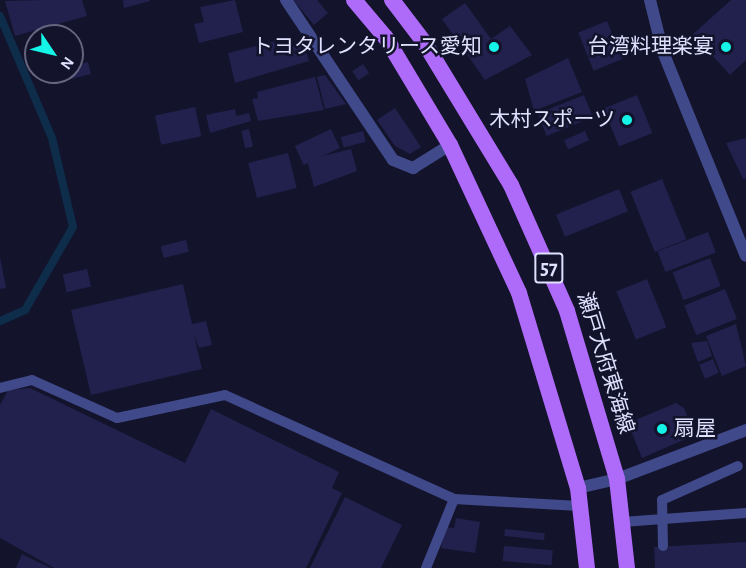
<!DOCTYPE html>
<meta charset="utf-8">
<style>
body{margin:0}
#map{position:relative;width:746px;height:568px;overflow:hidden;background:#13132c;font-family:"Alegreya Sans","Noto Sans JP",sans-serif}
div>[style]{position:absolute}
.stream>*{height:8px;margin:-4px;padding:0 4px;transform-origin:4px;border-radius:4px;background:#0e2d4a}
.building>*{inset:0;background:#22204c;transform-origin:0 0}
.service>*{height:10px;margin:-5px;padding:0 5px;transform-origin:5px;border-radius:5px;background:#404989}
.minor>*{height:12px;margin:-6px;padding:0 6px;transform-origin:6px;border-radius:6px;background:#404989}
.tertiary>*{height:12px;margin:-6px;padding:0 6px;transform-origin:6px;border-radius:6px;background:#404989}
.primary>*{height:16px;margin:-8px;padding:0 8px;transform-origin:8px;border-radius:8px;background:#ae6bf9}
.service-bridge>*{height:10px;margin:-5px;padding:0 5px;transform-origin:5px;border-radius:5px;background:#404989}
.dots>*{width:16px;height:16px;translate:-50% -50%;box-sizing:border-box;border:3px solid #13132c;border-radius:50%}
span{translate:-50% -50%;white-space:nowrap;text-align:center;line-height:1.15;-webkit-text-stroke:5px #13132c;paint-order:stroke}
.shield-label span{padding:2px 4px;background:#13132c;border:2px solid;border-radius:4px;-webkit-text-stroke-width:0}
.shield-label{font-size:20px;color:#dfe1fe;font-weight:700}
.poi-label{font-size:21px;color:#dfe1fe}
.right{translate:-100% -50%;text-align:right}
.left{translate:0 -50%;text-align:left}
.street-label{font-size:21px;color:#dfe1fe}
.north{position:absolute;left:24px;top:24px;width:60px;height:60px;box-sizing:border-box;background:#13132c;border:2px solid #656580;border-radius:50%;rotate:125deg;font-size:16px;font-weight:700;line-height:24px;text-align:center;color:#dfe1fe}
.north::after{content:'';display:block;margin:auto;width:21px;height:27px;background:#14f5e8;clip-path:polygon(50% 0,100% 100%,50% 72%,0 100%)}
</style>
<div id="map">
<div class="stream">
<i style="left:0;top:16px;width:133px;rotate:66.9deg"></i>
<i style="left:52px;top:138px;width:91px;rotate:76.7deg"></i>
<i style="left:73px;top:227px;width:96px;rotate:120deg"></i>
<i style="left:25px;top:310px;width:27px;rotate:156deg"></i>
</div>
<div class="building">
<i style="clip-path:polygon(42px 0,82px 0,87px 16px,15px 36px,5px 1px)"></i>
<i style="clip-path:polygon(123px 0,150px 0,150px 1px,124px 8px)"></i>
<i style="clip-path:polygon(235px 0,243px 32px,199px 43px,194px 24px,204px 22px,200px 7px)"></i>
<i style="clip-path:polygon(293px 0,317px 0,328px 13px,314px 25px)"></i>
<i style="clip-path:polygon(731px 0,746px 0,746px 60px,730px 75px,693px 34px)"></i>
<i style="clip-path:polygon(465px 3px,491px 39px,510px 26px,532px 55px,485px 80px,442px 19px)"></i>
<i style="left:607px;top:21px;width:41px;height:31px;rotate:68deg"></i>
<i style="clip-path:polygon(285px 39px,290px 57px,288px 46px,304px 42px,309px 61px,235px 83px,228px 53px)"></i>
<i style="clip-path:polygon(568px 58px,582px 92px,534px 111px,525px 79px)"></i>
<i style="clip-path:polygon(88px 62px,91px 74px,71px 79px,72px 66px)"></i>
<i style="left:363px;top:64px;width:11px;height:13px;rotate:56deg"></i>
<i style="clip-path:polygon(325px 75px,346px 104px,325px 109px,317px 77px)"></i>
<i style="clip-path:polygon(315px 77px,324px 110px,258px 121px,252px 99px,258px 98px,257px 92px)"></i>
<i style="left:584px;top:95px;width:24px;height:50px;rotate:68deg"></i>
<i style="left:637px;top:95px;width:41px;height:36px;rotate:68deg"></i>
<i style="left:195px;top:107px;width:30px;height:41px;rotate:78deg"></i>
<i style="clip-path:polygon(395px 108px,421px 147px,410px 154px,395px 146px,377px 120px)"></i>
<i style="clip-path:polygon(235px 109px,236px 116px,249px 113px,251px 121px,210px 133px,206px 115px)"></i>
<i style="left:249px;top:129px;width:18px;height:8px;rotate:77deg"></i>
<i style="left:331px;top:129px;width:21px;height:40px;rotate:65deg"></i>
<i style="left:363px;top:131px;width:11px;height:23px;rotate:75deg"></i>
<i style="left:585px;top:131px;width:10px;height:23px;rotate:66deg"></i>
<i style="clip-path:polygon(746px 138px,746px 178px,743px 179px,726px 143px)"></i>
<i style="clip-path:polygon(351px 149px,357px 171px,314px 187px,307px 160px)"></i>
<i style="left:288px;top:153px;width:36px;height:41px;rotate:76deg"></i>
<i style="left:662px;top:179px;width:65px;height:34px;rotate:68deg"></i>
<i style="left:619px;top:189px;width:24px;height:68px;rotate:68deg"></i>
<i style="left:708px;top:232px;width:22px;height:54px;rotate:69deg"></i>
<i style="left:186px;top:240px;width:12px;height:26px;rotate:76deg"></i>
<i style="clip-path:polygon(0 257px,6px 288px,0 289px)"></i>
<i style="left:710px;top:258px;width:30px;height:40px;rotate:69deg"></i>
<i style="left:87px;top:269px;width:18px;height:25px;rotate:77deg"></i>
<i style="left:647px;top:279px;width:52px;height:33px;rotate:68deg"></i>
<i style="clip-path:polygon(183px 284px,192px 324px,206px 321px,212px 345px,199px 348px,194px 335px,202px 369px,91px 395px,71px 310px)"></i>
<i style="left:725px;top:289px;width:32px;height:44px;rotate:68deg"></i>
<i style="clip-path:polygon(736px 324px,746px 366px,722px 376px,706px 336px)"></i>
<i style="clip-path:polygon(707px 341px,712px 356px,698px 362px,691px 343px)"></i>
<i style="left:713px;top:359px;width:15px;height:15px;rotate:67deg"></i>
<i style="clip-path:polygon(30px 388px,185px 463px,211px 409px,339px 472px,332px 488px,342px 493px,306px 568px,54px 568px,0 538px,0 405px,8px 390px)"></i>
<i style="clip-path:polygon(676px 403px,684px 408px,695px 435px,642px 458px,628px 423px)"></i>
<i style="clip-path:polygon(345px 497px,402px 525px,381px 568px,310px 568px)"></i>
<i style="clip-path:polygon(456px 518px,480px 522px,475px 553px,441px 548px,445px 527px,454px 528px)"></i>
<i style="left:505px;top:529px;width:40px;height:7px;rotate:6deg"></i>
<i style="clip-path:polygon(746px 542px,746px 568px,655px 568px,654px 547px)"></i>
<i style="left:504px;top:546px;width:49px;height:15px;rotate:5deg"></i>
<i style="clip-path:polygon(22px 554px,36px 561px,51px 568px,16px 568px)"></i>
</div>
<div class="service">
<i style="left:0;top:388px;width:33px;rotate:-14deg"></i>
<i style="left:32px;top:380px;width:93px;rotate:24.1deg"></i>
<i style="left:117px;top:418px;width:110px;rotate:-12deg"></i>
<i style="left:225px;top:395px;width:252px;rotate:24.4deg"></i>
<i style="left:454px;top:499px;width:126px;rotate:3.2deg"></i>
<i style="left:622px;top:522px;width:124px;rotate:-4.2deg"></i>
<i style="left:426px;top:568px;width:74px;rotate:-67.9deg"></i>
</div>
<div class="minor">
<i style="left:286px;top:0;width:192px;rotate:56.2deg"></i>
<i style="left:393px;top:160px;width:22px;rotate:22deg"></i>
<i style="left:413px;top:168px;width:44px;rotate:-31.9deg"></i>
<i style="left:578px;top:488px;width:40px;rotate:-13deg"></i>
<i style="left:617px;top:479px;width:138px;rotate:-20.8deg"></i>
</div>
<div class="tertiary">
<i style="left:650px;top:0;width:54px;rotate:76deg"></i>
<i style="left:663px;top:52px;width:220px;rotate:67.9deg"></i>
</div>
<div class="primary">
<i style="left:354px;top:0;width:50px;rotate:49.9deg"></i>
<i style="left:386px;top:38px;width:125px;rotate:59.1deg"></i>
<i style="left:450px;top:145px;width:163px;rotate:65deg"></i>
<i style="left:519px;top:293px;width:204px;rotate:73.2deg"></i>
<i style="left:578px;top:488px;width:81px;rotate:83.6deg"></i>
<i style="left:392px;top:0;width:53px;rotate:52.7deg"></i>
<i style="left:424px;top:42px;width:167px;rotate:58.7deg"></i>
<i style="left:511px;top:185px;width:138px;rotate:66deg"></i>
<i style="left:567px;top:311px;width:175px;rotate:73.4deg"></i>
<i style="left:617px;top:479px;width:90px;rotate:83.6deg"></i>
</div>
<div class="service-bridge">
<i style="left:663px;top:546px;width:46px;rotate:-91.2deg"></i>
<i style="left:662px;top:500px;width:83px;rotate:-24.1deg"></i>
</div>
<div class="dots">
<i style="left:494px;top:47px;background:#14f5e8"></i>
<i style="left:726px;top:47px;background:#14f5e8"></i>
<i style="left:627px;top:120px;background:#14f5e8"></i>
<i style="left:662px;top:429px;background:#14f5e8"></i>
</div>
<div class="shield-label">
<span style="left:549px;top:268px">57</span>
</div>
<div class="poi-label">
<span class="right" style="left:482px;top:47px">トヨタレンタリース愛知</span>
<span class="right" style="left:714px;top:47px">台湾料理楽宴</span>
<span class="right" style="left:615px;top:120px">木村スポーツ</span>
<span class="left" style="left:674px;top:429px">扇屋</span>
</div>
<div class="street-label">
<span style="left:605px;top:363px;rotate:73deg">瀬戸大府東海線</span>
</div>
<div class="north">N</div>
</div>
